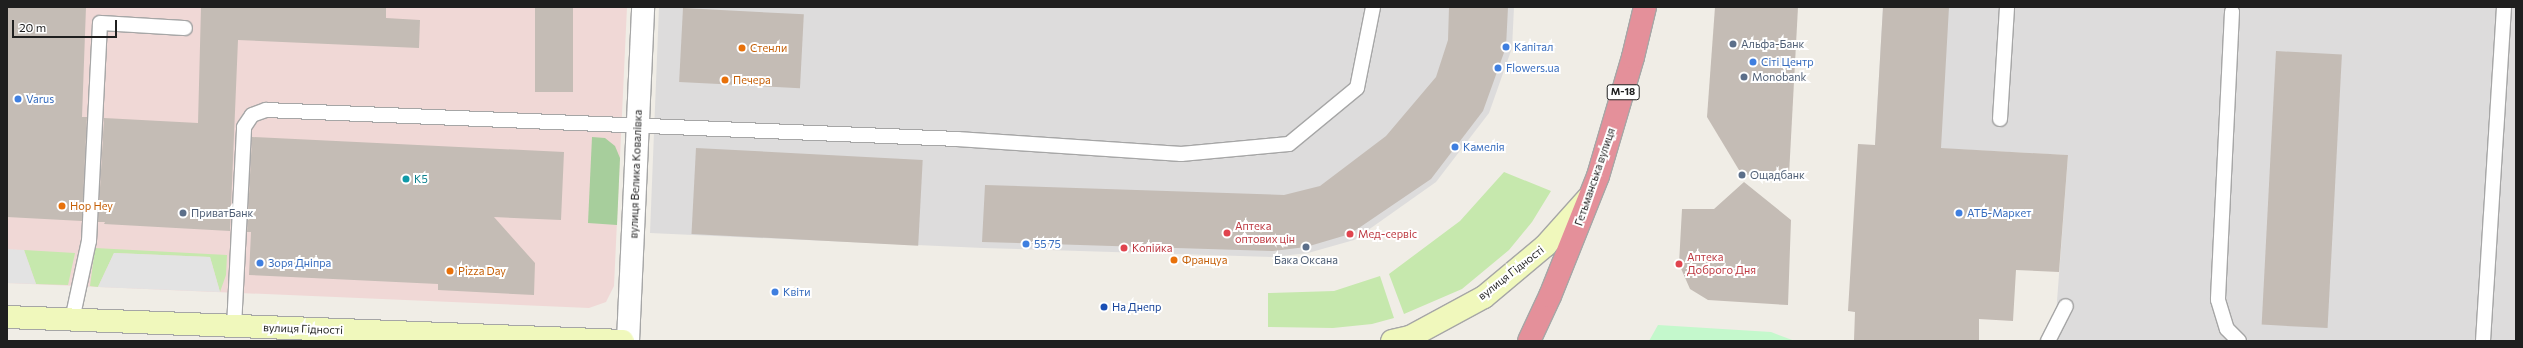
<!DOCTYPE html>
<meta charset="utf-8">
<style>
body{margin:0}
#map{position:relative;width:2523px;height:348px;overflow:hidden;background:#f0ede6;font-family:Commissioner,sans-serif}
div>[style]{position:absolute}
.residential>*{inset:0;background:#dddcdc}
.commercial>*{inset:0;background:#f0d8d6}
.grass>*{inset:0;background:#c6e8ad}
.forest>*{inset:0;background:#a7ce9c}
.park>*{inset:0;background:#c4f8cc}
.parking>*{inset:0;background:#e3e3e3}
.building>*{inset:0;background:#c4bcb5;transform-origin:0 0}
.roads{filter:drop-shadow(1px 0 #a6a6a6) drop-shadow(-1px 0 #a6a6a6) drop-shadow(0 1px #a6a6a6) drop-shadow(0 -1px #a6a6a6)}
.lane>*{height:14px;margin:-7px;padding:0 7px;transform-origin:7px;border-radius:7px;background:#fff}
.street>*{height:22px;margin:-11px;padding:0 11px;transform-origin:11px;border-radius:11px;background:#fff}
.secondary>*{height:22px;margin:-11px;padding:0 11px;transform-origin:11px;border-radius:11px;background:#f0f8bc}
.highway>*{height:22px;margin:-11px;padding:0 11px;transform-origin:11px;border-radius:11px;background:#e4909a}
.dots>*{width:11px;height:11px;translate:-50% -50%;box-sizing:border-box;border:2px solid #fff;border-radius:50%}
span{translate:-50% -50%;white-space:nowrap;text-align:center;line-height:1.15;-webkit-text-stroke:4px #fff;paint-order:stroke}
.shield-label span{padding:1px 3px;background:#fff;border:1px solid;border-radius:3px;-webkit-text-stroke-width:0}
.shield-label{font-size:10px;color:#1f1f1f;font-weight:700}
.service-label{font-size:11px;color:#4e5e75}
.left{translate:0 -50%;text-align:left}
.shop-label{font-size:11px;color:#366cbe}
.food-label{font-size:11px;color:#c56008}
.street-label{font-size:11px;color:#1f1f1f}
.culture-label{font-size:11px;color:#0d838f}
.health-label{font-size:11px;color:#be3a42}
.transit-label{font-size:11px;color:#164399}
.frame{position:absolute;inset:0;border:8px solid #1f1f1f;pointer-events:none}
.scale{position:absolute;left:12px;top:20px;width:105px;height:18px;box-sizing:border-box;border:2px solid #1f1f1f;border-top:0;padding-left:5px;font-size:12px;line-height:14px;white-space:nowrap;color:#1f1f1f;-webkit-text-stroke:3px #fff;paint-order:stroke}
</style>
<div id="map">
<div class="residential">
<i style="clip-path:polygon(659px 7px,1514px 7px,1512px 48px,1489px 113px,1436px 182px,1354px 240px,1308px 253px,1273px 257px,983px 248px,650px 233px)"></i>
<i style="clip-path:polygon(1883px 7px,2516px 7px,2516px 341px,2054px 341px,2068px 155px,1875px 145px)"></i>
</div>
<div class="commercial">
<i style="clip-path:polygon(7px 7px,627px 7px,614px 286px,606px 302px,589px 308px,7px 283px)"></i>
</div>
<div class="grass">
<i style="clip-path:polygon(1504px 172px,1551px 191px,1532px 222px,1509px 250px,1462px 289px,1404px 314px,1389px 274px,1460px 221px)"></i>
<i style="clip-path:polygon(95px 248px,227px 255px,226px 275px,220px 292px,210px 257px,114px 253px,98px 287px,90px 286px)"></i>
<i style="clip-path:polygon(24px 250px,75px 253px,68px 285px,36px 284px)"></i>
<i style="clip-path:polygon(1380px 276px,1394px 318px,1372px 324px,1333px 328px,1268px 327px,1268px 293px,1334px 291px)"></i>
</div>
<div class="forest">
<i style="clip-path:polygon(592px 137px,605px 138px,615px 146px,620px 158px,617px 225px,588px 223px)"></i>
</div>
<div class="park">
<i style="clip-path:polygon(1658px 325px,1771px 332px,1795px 341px,1649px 341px)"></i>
</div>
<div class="parking">
<i style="clip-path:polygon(7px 249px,24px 250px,36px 284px,7px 283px)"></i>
<i style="clip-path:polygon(114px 253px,210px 257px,220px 292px,98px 287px)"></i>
</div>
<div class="building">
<i style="clip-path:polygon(7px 7px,86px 7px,82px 117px,87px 117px,82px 221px,7px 217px)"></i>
<i style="clip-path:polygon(201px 7px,386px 7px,386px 18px,420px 20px,419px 48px,238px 40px,230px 231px,104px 224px,105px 222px,98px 222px,104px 118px,198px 123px)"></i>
<i style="left:535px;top:7px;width:38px;height:85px"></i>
<i style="clip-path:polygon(1449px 7px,1508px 7px,1506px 47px,1483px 111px,1431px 179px,1350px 234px,1306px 247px,1273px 251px,982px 242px,985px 185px,1284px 195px,1320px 186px,1386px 136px,1436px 77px,1448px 40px)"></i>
<i style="clip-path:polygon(1715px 7px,1798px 7px,1789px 175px,1742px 175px,1707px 117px)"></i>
<i style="clip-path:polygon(1883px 7px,1949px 7px,1941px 148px,2068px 155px,2059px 272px,2016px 270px,2013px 321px,1979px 319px,1979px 341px,1854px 340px,1855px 312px,1848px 311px,1858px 144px,1875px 145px)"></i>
<i style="left:683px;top:8px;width:121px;height:74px;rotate:3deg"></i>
<i style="left:2276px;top:51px;width:66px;height:274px;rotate:3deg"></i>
<i style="clip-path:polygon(252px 137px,564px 152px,561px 220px,494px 217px,535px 263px,534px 295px,438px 290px,438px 284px,249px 275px,251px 232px,247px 232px)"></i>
<i style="left:696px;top:148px;width:227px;height:86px;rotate:3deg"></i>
<i style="clip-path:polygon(1744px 182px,1791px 220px,1788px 305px,1708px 300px,1690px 289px,1679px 264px,1682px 209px,1714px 209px)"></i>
</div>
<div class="roads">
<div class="lane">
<i style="left:2232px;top:12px;width:288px;rotate:92.8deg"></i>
<i style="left:2218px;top:300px;width:30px;rotate:73deg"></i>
<i style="left:2227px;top:329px;width:17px;rotate:45deg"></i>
<i style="left:2000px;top:119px;width:112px;rotate:-86.4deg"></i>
<i style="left:72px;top:320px;width:81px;rotate:-77.9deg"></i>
<i style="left:89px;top:241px;width:218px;rotate:-87.1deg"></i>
<i style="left:100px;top:23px;width:85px;rotate:3.4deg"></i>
<i style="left:234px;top:327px;width:200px;rotate:-87.1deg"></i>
<i style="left:244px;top:127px;width:14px;rotate:-56deg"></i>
<i style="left:252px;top:115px;width:15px;rotate:-20deg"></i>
<i style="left:266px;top:110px;width:692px;rotate:2.4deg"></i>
<i style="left:957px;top:139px;width:225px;rotate:3.8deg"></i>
<i style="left:1181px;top:154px;width:108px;rotate:-5.3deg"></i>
<i style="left:1289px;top:144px;width:88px;rotate:-39.5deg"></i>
<i style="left:1357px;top:88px;width:83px;rotate:-78.8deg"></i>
<i style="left:2048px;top:341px;width:39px;rotate:-63deg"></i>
<i style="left:2483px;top:341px;width:335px;rotate:-86.4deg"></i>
</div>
<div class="street">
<i style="left:628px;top:341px;width:334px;rotate:-87.4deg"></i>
</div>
<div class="secondary">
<i style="left:7px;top:317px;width:616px;rotate:2.23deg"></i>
<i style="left:1392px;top:341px;width:18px;rotate:-13deg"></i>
<i style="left:1410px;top:337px;width:84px;rotate:-28.4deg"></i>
<i style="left:1484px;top:297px;width:80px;rotate:-39.9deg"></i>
<i style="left:1545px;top:246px;width:64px;rotate:-48.1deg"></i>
</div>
<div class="highway">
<i style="left:1529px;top:341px;width:50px;rotate:-65deg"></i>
<i style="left:1550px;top:296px;width:129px;rotate:-68.2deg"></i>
<i style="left:1598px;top:176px;width:124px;rotate:-73.6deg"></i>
<i style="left:1633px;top:57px;width:51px;rotate:-76.5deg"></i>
</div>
</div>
<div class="dots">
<i style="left:1733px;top:44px;background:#5c6f8a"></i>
<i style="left:1506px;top:47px;background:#3f7fe0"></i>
<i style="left:742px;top:48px;background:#e8710a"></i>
<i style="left:1753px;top:62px;background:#3f7fe0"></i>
<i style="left:1498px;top:68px;background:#3f7fe0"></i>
<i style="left:1744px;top:77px;background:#5c6f8a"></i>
<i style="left:725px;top:80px;background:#e8710a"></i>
<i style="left:18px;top:99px;background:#3f7fe0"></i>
<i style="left:1455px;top:147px;background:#3f7fe0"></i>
<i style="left:1742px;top:175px;background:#5c6f8a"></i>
<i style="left:406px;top:179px;background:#0f9aa8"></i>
<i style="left:62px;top:206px;background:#e8710a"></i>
<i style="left:183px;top:213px;background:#5c6f8a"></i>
<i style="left:1959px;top:213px;background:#3f7fe0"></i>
<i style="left:1227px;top:233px;background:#e0444e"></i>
<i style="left:1350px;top:234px;background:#e0444e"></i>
<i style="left:1026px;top:244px;background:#3f7fe0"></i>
<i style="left:1306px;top:247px;background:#5c6f8a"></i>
<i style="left:1124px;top:248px;background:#e0444e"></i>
<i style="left:1174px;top:260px;background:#e8710a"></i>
<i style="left:260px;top:263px;background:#3f7fe0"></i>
<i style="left:1679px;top:264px;background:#e0444e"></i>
<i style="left:450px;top:271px;background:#e8710a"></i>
<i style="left:775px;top:292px;background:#3f7fe0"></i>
<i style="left:1104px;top:307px;background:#1a4fb4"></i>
</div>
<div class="shield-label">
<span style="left:1623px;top:92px">М-18</span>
</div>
<div class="service-label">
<span class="left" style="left:1741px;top:44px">Альфа-Банк</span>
<span class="left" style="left:1752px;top:77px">Monobank</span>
<span class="left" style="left:1750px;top:175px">Ощадбанк</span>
<span class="left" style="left:191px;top:213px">ПриватБанк</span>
<span style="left:1306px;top:260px">Бака Оксана</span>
</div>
<div class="shop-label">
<span class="left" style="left:1514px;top:47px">Капітал</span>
<span class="left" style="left:1761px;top:62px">Сіті Центр</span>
<span class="left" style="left:1506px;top:68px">Flowers.ua</span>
<span class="left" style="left:26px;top:99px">Varus</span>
<span class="left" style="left:1463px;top:147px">Камелія</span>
<span class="left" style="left:1967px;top:213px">АТБ-Маркет</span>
<span class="left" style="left:1034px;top:244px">55 75</span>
<span class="left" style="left:268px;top:263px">Зоря Дніпра</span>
<span class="left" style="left:783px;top:292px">Квіти</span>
</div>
<div class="food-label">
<span class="left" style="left:750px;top:48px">Стенли</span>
<span class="left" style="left:733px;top:80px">Печера</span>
<span class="left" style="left:70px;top:206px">Hop Hey</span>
<span class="left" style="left:1182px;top:260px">Француа</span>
<span class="left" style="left:458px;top:271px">Pizza Day</span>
</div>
<div class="street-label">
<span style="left:636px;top:174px;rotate:-88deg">вулиця Велика Ковалівка</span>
<span style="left:1595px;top:177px;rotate:-71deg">Гетьманська вулиця</span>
<span style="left:1511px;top:273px;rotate:-38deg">вулиця Гідності</span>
<span style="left:303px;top:329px;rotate:2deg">вулиця Гідності</span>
</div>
<div class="culture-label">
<span class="left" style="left:414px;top:179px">К5</span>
</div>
<div class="health-label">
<span class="left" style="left:1235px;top:233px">Аптека<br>оптових цін</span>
<span class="left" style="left:1358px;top:234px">Мед-сервіс</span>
<span class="left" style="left:1132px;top:248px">Копійка</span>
<span class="left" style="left:1687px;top:264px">Аптека<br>Доброго Дня</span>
</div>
<div class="transit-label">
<span class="left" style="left:1112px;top:307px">На Днепр</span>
</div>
<div class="frame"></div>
<div class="scale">20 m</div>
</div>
